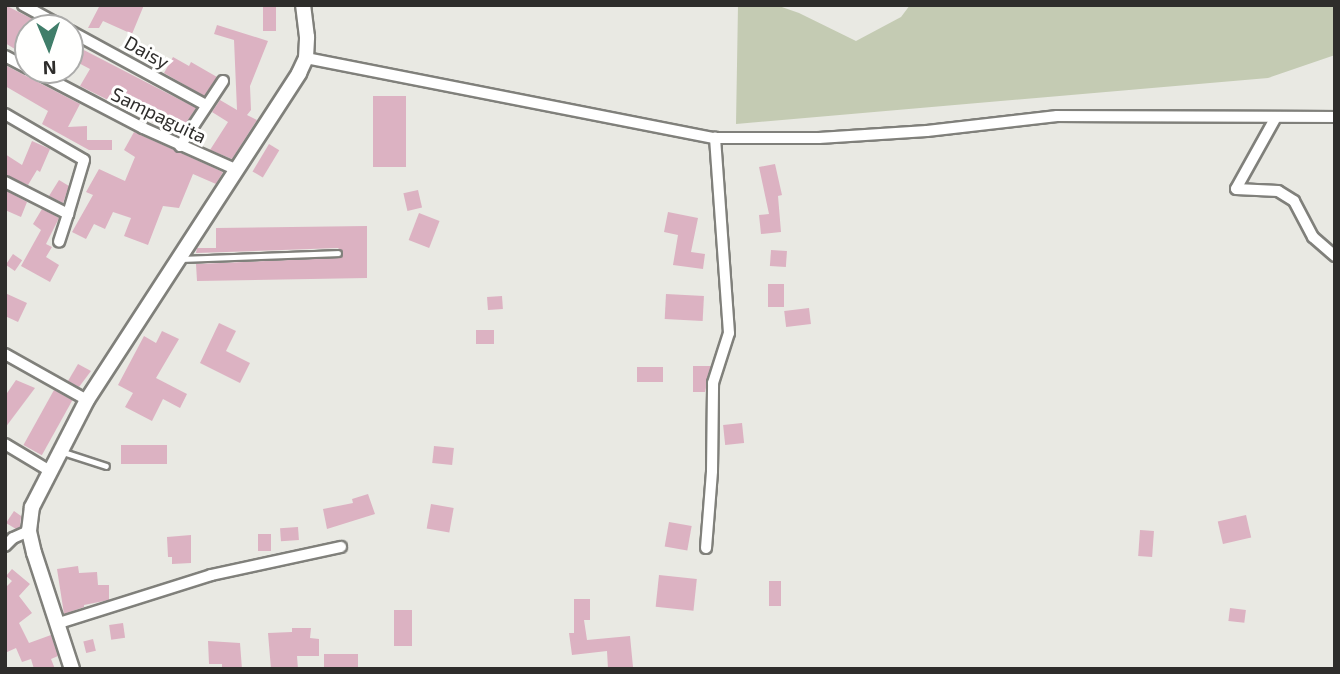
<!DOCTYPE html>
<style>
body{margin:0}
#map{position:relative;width:1340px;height:674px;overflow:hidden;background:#e9e9e3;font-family:"Exo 2",sans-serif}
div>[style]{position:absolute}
.green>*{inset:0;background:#c4cbb3}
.building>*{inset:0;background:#dcb2c2;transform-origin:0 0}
.roads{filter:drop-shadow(2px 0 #80807b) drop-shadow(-2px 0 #80807b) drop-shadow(0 2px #80807b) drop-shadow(0 -2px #80807b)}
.lane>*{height:5px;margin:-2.5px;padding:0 2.5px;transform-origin:2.5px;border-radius:2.5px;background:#fff}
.street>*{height:10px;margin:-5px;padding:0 5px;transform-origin:5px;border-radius:5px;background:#fff}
.secondary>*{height:14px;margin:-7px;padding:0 7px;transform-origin:7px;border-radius:7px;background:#fff}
span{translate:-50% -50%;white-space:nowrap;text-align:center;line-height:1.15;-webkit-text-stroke:6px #fffffe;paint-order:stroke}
.street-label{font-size:19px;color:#2e2d2b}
.frame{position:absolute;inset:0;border:7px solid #2e2d2b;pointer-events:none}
.north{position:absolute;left:14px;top:14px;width:70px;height:70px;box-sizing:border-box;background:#fffffe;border:2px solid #ababaa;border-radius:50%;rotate:178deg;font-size:19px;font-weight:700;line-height:28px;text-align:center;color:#2e2d2b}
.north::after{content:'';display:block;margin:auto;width:24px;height:32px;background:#407e6a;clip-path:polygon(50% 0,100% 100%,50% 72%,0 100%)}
</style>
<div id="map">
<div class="green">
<i style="clip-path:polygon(738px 5px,776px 5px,799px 13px,856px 41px,901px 17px,910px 5px,1335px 5px,1335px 55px,1268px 78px,736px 124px)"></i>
</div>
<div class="building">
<i style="clip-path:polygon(5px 5px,50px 28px,28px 28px,28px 57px,5px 43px)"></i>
<i style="clip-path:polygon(100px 5px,144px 5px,132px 34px,103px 21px,99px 28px,88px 28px)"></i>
<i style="left:263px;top:5px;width:13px;height:26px"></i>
<i style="clip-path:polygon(217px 25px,268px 41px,250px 86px,251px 110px,247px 115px,257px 120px,232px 159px,210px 150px,228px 122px,212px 112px,220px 100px,237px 110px,234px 40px,214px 34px)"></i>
<i style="clip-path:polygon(78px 47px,196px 108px,178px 135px,80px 86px,90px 69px,71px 59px)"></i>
<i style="clip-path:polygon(173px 57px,189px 66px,191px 62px,217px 77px,204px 96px,164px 73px)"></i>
<i style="clip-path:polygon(5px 65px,80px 104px,68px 127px,87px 126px,87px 140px,112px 140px,112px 150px,89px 150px,42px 124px,48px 111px,5px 86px)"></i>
<i style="left:373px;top:96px;width:33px;height:71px"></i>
<i style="clip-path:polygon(134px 132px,223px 172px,216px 184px,193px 174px,179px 208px,163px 206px,148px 245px,124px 236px,131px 218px,113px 212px,105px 229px,94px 224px,86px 239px,72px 232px,93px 195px,86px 192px,99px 169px,125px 181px,135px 157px,124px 150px)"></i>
<i style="clip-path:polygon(32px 141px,50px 149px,40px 172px,37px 170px,28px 185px,5px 175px,5px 154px,22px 165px)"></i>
<i style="left:269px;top:144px;width:12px;height:32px;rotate:31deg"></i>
<i style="clip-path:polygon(775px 164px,782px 195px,778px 196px,781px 232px,761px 234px,759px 215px,769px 214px,759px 167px)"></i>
<i style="clip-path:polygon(59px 180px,69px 186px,63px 203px,49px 196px)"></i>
<i style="clip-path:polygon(5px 190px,27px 202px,21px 217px,5px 210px)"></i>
<i style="left:418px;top:190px;width:18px;height:15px;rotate:77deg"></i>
<i style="clip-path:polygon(42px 209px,59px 218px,46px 244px,52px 247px,46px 257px,59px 265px,50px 282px,21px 266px,41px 230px,33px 224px)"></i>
<i style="clip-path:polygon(668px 212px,698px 218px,691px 252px,705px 254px,703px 269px,673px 265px,678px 235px,664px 232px)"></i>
<i style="left:419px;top:213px;width:22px;height:29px;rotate:21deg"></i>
<i style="clip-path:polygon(367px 226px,367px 278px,197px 281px,196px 264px,338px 258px,343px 253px,338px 248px,196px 253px,197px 248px,216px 248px,216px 228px)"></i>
<i style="left:771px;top:250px;width:16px;height:16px;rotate:4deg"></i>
<i style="left:13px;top:254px;width:11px;height:13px;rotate:34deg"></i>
<i style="left:784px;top:284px;width:23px;height:16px;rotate:90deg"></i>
<i style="clip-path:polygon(5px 293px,27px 303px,18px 322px,5px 316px)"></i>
<i style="left:666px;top:294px;width:38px;height:25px;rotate:3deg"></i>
<i style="left:502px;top:296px;width:13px;height:15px;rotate:86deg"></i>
<i style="left:809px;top:308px;width:16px;height:25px;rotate:83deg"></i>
<i style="clip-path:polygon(219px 323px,236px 331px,226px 351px,250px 363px,240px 383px,200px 363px)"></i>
<i style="left:476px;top:330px;width:18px;height:14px"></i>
<i style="clip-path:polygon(162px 331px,179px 339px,156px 378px,187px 394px,180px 408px,163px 399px,152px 421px,125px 407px,133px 393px,118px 385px,144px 336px,156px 343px)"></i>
<i style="clip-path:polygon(78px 364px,91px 371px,79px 387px,68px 381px)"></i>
<i style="clip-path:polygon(693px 366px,711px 366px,705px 392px,693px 392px)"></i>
<i style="left:663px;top:367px;width:15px;height:26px;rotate:90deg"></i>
<i style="clip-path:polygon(16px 380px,35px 388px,5px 428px,5px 396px)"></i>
<i style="left:54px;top:390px;width:21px;height:63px;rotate:29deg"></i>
<i style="left:742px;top:423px;width:20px;height:19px;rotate:84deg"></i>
<i style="left:167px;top:445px;width:19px;height:46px;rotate:90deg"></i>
<i style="left:434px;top:446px;width:20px;height:17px;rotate:6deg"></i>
<i style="clip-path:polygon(368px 494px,375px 514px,327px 529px,323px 509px,353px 503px,352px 499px)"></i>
<i style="left:431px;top:504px;width:23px;height:25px;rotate:10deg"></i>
<i style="clip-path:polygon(14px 511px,21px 516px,20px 527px,16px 529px,6px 523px)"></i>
<i style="left:1246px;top:515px;width:23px;height:29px;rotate:77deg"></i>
<i style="left:669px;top:522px;width:23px;height:25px;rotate:10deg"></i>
<i style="left:298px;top:527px;width:13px;height:18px;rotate:86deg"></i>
<i style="left:1140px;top:530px;width:14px;height:26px;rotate:4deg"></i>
<i style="left:258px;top:534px;width:13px;height:17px"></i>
<i style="clip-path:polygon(191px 535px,191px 563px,172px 564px,172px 557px,168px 557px,167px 537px)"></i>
<i style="clip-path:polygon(78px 566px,79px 573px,97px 572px,98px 585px,109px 585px,109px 600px,84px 605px,84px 607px,64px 614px,57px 569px)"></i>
<i style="clip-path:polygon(12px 569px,30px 584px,19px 596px,32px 613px,19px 623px,29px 643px,51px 635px,58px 656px,51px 659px,55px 669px,34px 669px,31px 659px,22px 662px,16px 648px,5px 653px,5px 588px,12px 581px,6px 576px)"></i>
<i style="left:659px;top:575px;width:38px;height:32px;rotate:6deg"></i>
<i style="left:769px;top:581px;width:12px;height:25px"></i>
<i style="clip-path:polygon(574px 599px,590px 599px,590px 620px,584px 620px,587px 640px,630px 636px,633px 667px,608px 669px,607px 651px,572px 655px,569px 633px,574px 633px)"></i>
<i style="left:1230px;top:608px;width:16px;height:13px;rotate:7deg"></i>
<i style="left:394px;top:610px;width:18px;height:36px"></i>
<i style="left:123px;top:623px;width:15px;height:14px;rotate:82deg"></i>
<i style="clip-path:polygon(292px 628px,311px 628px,310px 638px,319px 639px,319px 656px,297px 656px,298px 669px,271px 669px,268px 633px,292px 632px)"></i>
<i style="left:93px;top:639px;width:12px;height:10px;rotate:76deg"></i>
<i style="clip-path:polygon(208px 641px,240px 643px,242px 669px,222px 669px,222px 664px,209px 664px)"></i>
<i style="left:358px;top:654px;width:15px;height:34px;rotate:90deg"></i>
</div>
<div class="roads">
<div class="lane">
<i style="left:183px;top:259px;width:155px;rotate:-2.2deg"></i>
<i style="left:63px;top:452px;width:45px;rotate:18deg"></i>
</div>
<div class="street">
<i style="left:23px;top:5px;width:48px;rotate:28.7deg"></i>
<i style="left:70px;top:31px;width:155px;rotate:28.6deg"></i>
<i style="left:5px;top:56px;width:26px;rotate:28deg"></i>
<i style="left:306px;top:58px;width:417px;rotate:11.1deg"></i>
<i style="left:715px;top:138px;width:104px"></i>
<i style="left:819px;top:138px;width:108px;rotate:-3.7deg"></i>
<i style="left:927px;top:131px;width:131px;rotate:-6.6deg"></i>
<i style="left:1057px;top:116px;width:278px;rotate:0.2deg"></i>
<i style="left:32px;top:70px;width:125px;rotate:27.6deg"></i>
<i style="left:143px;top:128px;width:101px;rotate:24deg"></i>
<i style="left:5px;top:114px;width:91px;rotate:30.2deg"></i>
<i style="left:84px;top:160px;width:56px;rotate:106.5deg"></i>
<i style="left:1276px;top:117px;width:82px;rotate:119.1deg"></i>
<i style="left:1236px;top:189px;width:42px;rotate:2.7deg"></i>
<i style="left:1278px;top:191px;width:19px;rotate:32deg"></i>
<i style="left:1294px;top:201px;width:41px;rotate:62.2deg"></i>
<i style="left:1313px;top:237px;width:29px;rotate:41deg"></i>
<i style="left:180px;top:146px;width:78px;rotate:-56.5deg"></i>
<i style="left:5px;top:182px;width:71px;rotate:26.9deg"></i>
<i style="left:68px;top:214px;width:29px;rotate:108deg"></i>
<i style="left:5px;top:354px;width:94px;rotate:29.3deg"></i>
<i style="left:5px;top:444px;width:52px;rotate:31deg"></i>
<i style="left:5px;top:546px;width:11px;rotate:-45deg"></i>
<i style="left:13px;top:538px;width:17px;rotate:-24deg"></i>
<i style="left:706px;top:548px;width:77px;rotate:-85.5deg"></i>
<i style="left:712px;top:471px;width:88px;rotate:-89.3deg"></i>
<i style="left:713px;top:383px;width:52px;rotate:-72.3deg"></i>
<i style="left:729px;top:333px;width:196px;rotate:-94.1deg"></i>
<i style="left:56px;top:624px;width:163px;rotate:-17.5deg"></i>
<i style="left:211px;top:575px;width:133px;rotate:-12.2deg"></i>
</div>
<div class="secondary">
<i style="left:72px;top:669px;width:122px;rotate:-108.1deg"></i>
<i style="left:34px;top:553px;width:23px;rotate:-103deg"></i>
<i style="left:29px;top:531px;width:24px;rotate:-83deg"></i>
<i style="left:32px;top:507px;width:120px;rotate:-62.8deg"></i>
<i style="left:87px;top:400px;width:390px;rotate:-57deg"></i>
<i style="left:299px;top:73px;width:17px;rotate:-65deg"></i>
<i style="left:306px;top:58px;width:21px;rotate:-87deg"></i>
<i style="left:307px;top:37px;width:32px;rotate:-97deg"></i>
</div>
</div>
<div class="street-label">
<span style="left:147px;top:52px;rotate:29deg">Daisy</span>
<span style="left:159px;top:115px;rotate:26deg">Sampaguita</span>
</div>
<div class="frame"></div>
<div class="north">N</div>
</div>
